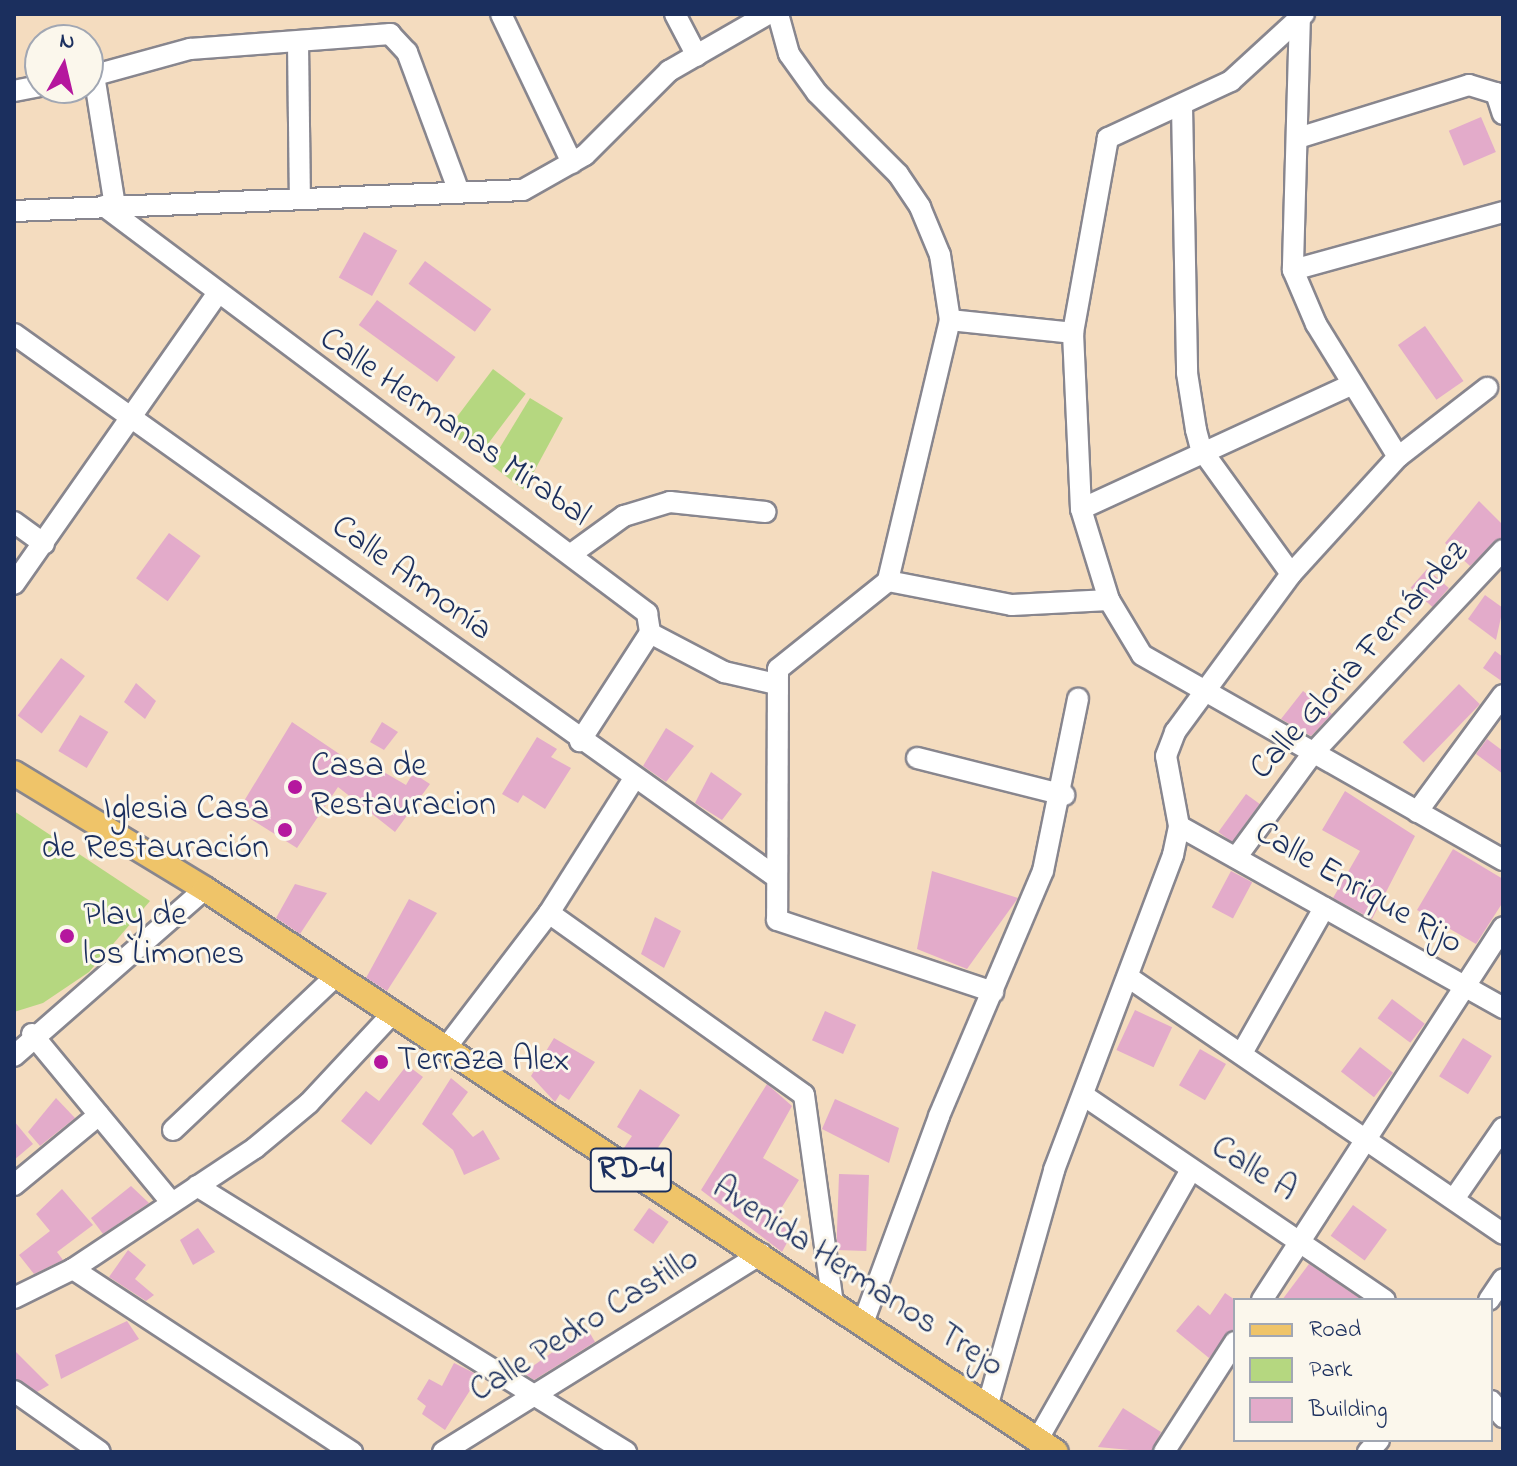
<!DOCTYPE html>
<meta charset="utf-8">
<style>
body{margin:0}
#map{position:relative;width:1517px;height:1466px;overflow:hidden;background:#f4dcbf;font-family:"Indie Flower",sans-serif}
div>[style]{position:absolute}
.green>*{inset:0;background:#b5d780;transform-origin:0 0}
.building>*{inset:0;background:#e3abca;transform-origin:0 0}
.roads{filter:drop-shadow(2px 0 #88868e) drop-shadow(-2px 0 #88868e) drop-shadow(0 2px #88868e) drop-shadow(0 -2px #88868e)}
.minor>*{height:20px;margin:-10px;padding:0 10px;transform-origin:10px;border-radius:10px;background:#fff}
.major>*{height:24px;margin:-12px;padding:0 12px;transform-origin:12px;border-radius:12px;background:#efc469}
.dots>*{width:22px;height:22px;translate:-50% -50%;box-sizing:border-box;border:4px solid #fbf7ec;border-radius:50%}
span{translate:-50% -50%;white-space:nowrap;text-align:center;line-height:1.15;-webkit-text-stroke:6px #fbf7ec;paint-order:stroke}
.shield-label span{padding:2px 6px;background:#fbf7ec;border:2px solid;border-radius:6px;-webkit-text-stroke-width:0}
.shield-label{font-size:32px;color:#1b2f5e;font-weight:700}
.street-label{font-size:34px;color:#1b2f5e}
.poi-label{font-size:34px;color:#1b2f5e}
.left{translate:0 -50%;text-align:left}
.right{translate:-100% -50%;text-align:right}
.frame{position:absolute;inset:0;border:16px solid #1b2f5e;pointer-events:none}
.legend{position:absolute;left:1233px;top:1298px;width:260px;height:144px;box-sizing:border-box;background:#fbf7ec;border:2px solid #a1a7b3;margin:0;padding:10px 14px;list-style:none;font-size:24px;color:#1b2f5e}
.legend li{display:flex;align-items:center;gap:16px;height:40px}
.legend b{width:40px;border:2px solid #a1a7b3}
.north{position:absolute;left:24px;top:24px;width:80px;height:80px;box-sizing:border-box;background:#fbf7ec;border:2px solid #a1a7b3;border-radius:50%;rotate:8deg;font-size:22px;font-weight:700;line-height:32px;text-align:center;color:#1b2f5e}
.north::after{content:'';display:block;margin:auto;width:28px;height:36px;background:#b5179e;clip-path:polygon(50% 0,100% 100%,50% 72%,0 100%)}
</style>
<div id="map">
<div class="green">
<i style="left:493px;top:369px;width:41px;height:77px;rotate:37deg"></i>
<i style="clip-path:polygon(530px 398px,563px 418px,524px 490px,490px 464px)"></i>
<i style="clip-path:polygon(14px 811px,150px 901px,89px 972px,43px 1003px,14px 1012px)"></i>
</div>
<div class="building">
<i style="left:1481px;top:117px;width:38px;height:35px;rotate:67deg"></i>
<i style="left:364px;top:232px;width:38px;height:52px;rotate:29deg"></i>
<i style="left:425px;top:261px;width:82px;height:28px;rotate:36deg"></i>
<i style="left:377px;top:300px;width:97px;height:31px;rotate:36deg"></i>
<i style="left:1425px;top:326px;width:67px;height:33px;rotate:55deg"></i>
<i style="clip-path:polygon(1479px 501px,1503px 525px,1503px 536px,1470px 566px,1445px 543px)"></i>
<i style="left:169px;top:533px;width:39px;height:56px;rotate:36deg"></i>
<i style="left:1427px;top:569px;width:29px;height:25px;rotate:41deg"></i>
<i style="clip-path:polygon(1485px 595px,1503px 608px,1496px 640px,1468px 619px)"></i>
<i style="clip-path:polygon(1495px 651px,1503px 657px,1503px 682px,1483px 668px)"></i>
<i style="left:61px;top:658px;width:30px;height:72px;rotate:37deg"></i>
<i style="clip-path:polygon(136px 683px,156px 701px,145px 719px,124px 702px)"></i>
<i style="left:1459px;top:684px;width:29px;height:81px;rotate:44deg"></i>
<i style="clip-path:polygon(1303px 691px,1332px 714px,1311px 736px,1281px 719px)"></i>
<i style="left:80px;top:715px;width:33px;height:42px;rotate:31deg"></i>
<i style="clip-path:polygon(292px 722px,372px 776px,377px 768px,406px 785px,413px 773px,430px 784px,395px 832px,338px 787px,297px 848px,238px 811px)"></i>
<i style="clip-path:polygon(382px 722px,398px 732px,384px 750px,370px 742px)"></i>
<i style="clip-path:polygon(666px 728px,694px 746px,666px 782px,643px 766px)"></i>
<i style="clip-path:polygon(537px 737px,557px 749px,551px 757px,571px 768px,545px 809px,523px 795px,518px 803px,502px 794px)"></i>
<i style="clip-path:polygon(1487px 739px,1503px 751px,1503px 774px,1476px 754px)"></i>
<i style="clip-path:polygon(711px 772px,742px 794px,722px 820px,695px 803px)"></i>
<i style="clip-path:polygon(1345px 791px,1415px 836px,1372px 919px,1333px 898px,1360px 851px,1322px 830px)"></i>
<i style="left:1246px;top:794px;width:17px;height:47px;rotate:36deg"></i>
<i style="clip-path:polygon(1453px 849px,1503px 879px,1503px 902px,1476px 944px,1417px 910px)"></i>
<i style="clip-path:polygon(932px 871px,1018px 898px,967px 969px,917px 949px)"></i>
<i style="left:1231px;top:871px;width:24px;height:41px;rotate:28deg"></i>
<i style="clip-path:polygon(295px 884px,327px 893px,300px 934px,276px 918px)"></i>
<i style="clip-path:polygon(409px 899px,437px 913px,387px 991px,366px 978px)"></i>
<i style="clip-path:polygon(655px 917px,681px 931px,664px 968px,641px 954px)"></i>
<i style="left:1392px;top:999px;width:41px;height:24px;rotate:37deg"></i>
<i style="left:1135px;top:1010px;width:41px;height:44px;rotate:25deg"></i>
<i style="left:825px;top:1011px;width:34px;height:32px;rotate:24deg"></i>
<i style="clip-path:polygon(554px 1038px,595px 1062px,569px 1100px,560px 1094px,555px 1102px,531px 1076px)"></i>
<i style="left:1463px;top:1038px;width:34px;height:45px;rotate:32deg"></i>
<i style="left:1360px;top:1047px;width:42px;height:31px;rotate:38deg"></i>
<i style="left:1200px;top:1049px;width:30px;height:42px;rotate:30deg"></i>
<i style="clip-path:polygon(407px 1065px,423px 1077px,371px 1145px,341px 1121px,366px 1091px,379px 1101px)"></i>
<i style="clip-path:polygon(451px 1078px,468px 1092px,452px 1114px,473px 1137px,483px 1130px,500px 1159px,464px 1175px,453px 1150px,422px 1124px)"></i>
<i style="clip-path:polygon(767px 1084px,792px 1106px,763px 1158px,799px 1180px,777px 1215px,796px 1226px,782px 1252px,701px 1190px)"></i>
<i style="clip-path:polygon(640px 1089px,680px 1115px,647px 1164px,624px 1148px,632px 1136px,617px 1127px)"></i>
<i style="clip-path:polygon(56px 1098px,75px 1118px,40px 1146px,28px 1132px)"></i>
<i style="clip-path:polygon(835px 1099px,899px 1128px,889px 1163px,822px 1129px)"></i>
<i style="clip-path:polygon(14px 1121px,33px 1144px,14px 1160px)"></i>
<i style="left:839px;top:1174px;width:30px;height:76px;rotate:2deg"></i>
<i style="clip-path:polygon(131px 1186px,149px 1203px,103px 1234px,91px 1218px)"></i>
<i style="clip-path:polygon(62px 1189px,93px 1225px,57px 1252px,63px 1260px,34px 1274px,19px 1255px,50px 1231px,36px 1214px)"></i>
<i style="left:1353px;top:1205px;width:42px;height:38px;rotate:36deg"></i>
<i style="left:649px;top:1208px;width:24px;height:27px;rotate:35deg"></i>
<i style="clip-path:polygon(198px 1228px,215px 1252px,193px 1265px,180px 1240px)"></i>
<i style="clip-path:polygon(128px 1250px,146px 1265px,135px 1279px,154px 1295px,146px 1301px,109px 1277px)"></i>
<i style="clip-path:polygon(1309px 1264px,1362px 1300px,1282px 1300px)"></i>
<i style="clip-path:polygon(1225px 1293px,1235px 1300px,1235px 1329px,1209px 1358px,1176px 1331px,1198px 1305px,1210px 1315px)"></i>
<i style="clip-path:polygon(127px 1321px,139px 1339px,61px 1379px,55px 1355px)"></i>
<i style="clip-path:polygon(587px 1328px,595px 1342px,534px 1380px,523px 1373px)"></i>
<i style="clip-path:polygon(14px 1350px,49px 1385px,37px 1392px,14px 1378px)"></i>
<i style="clip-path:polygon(454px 1363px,474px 1373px,474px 1384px,445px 1430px,422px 1414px,426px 1406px,417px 1399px,429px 1379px,442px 1386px)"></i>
<i style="clip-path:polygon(1123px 1408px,1161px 1432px,1151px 1452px,1098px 1447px)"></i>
</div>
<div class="roads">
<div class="minor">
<i style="left:501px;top:14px;width:165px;rotate:64.5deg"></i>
<i style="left:675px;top:14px;width:47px;rotate:62.4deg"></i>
<i style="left:778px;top:14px;width:41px;rotate:74.6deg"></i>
<i style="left:789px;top:54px;width:48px;rotate:54.3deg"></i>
<i style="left:817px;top:93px;width:115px;rotate:45deg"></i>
<i style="left:898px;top:174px;width:40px;rotate:56deg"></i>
<i style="left:920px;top:207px;width:52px;rotate:67.4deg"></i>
<i style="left:940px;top:255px;width:66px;rotate:81.3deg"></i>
<i style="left:950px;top:320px;width:268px;rotate:103.4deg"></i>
<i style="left:888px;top:581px;width:141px;rotate:141.3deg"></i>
<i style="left:778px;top:669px;width:251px;rotate:90.2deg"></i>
<i style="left:777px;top:920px;width:228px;rotate:18.4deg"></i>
<i style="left:1300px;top:14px;width:256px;rotate:91.6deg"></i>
<i style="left:1293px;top:270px;width:59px;rotate:66.9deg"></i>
<i style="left:1316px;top:324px;width:156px;rotate:58.3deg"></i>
<i style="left:1304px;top:14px;width:99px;rotate:137.5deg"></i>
<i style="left:1231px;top:81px;width:136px;rotate:155.1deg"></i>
<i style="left:1108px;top:138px;width:198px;rotate:100.2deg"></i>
<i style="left:1073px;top:333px;width:176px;rotate:87.4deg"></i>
<i style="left:1081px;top:509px;width:95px;rotate:72.9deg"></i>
<i style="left:1109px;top:600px;width:64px;rotate:59deg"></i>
<i style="left:1142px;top:655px;width:415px;rotate:29.6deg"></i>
<i style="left:298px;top:42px;width:155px;rotate:89.3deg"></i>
<i style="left:94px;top:75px;width:133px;rotate:80.9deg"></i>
<i style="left:88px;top:77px;width:106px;rotate:-15.4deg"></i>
<i style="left:190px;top:49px;width:201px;rotate:-4.3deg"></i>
<i style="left:390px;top:34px;width:25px;rotate:47deg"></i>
<i style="left:407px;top:52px;width:149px;rotate:69.6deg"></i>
<i style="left:14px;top:91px;width:26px;rotate:-11deg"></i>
<i style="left:1182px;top:106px;width:267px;rotate:88.9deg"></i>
<i style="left:1187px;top:373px;width:58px;rotate:81deg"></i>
<i style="left:1196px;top:430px;width:20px;rotate:75deg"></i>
<i style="left:1201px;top:449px;width:154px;rotate:54.2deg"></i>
<i style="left:1298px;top:138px;width:179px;rotate:-17.2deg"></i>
<i style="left:1469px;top:85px;width:28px;rotate:17deg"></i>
<i style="left:1496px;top:93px;width:22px;rotate:72deg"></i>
<i style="left:104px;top:206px;width:679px;rotate:36.85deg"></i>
<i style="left:647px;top:613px;width:20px;rotate:81deg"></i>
<i style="left:650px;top:633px;width:129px;rotate:122.9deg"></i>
<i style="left:14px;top:211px;width:509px;rotate:-2.36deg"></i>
<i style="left:523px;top:190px;width:71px;rotate:-29.4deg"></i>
<i style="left:585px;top:155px;width:119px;rotate:-45deg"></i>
<i style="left:669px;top:71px;width:114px;rotate:-29.9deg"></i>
<i style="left:1293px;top:270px;width:218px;rotate:-15.4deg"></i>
<i style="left:950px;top:320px;width:124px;rotate:6deg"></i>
<i style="left:14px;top:334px;width:931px;rotate:35.47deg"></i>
<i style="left:1081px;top:509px;width:299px;rotate:-24.7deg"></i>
<i style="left:14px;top:522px;width:37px;rotate:36deg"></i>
<i style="left:574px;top:552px;width:62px;rotate:-35.8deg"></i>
<i style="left:624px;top:516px;width:48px;rotate:-16.9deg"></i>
<i style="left:670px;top:502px;width:96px;rotate:6deg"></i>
<i style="left:888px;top:581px;width:126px;rotate:11deg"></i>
<i style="left:1012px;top:605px;width:97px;rotate:-3deg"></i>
<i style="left:14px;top:584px;width:352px;rotate:-55deg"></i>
<i style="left:650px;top:633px;width:84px;rotate:27.8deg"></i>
<i style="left:724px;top:672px;width:53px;rotate:13deg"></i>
<i style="left:917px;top:758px;width:152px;rotate:14.1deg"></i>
<i style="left:1417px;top:812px;width:145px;rotate:-53.7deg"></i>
<i style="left:1179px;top:826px;width:372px;rotate:29.3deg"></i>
<i style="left:1238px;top:855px;width:127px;rotate:-53.7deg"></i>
<i style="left:1313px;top:753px;width:278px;rotate:-46.9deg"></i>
<i style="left:549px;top:913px;width:313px;rotate:35.5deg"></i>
<i style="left:804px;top:1095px;width:210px;rotate:82.1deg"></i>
<i style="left:1131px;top:979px;width:451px;rotate:34.4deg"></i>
<i style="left:32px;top:1034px;width:217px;rotate:50.4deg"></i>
<i style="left:445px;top:1049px;width:171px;rotate:-52.6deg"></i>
<i style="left:549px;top:913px;width:157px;rotate:-57.7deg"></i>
<i style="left:1242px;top:1053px;width:167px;rotate:-60.5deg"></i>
<i style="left:14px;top:1056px;width:254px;rotate:-41.2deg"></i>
<i style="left:1086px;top:1097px;width:361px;rotate:34.2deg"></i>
<i style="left:173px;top:1130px;width:223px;rotate:-43.4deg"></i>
<i style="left:14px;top:1185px;width:110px;rotate:-39.5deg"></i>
<i style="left:197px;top:1186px;width:505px;rotate:31.8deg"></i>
<i style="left:1456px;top:1196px;width:83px;rotate:-55.3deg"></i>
<i style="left:73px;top:1269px;width:334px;rotate:33.3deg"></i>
<i style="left:14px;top:1298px;width:66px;rotate:-26.2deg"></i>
<i style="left:73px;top:1269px;width:219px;rotate:-33.6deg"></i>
<i style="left:255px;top:1148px;width:70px;rotate:-39.8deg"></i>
<i style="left:309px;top:1103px;width:122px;rotate:-47deg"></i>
<i style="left:1262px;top:1300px;width:444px;rotate:-57.1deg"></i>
<i style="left:1489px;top:1300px;width:25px;rotate:-56deg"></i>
<i style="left:863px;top:1323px;width:221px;rotate:-69.8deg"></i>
<i style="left:939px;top:1116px;width:266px;rotate:-67deg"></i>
<i style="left:1043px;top:871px;width:176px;rotate:-78.5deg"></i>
<i style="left:14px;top:1391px;width:105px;rotate:35.3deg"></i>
<i style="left:1491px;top:1401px;width:20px;rotate:53deg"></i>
<i style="left:988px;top:1404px;width:243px;rotate:-74.2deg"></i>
<i style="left:1054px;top:1170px;width:337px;rotate:-69.3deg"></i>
<i style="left:1173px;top:855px;width:30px;rotate:-78deg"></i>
<i style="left:1179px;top:826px;width:71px;rotate:-100.5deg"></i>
<i style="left:1166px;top:756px;width:26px;rotate:-69deg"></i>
<i style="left:1175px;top:732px;width:196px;rotate:-53.7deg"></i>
<i style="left:1291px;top:574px;width:159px;rotate:-47.6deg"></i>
<i style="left:1398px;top:457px;width:113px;rotate:-37.8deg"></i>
<i style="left:1038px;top:1439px;width:309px;rotate:-60.4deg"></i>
<i style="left:443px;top:1452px;width:375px;rotate:-31.9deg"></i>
<i style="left:1164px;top:1452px;width:131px;rotate:-57.2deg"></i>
<i style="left:1368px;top:1452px;width:16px;rotate:-47deg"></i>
</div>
<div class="major">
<i style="left:14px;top:773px;width:223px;rotate:31.3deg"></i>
<i style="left:205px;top:889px;width:1020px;rotate:33.49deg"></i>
</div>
</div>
<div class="dots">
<i style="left:295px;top:787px;background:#b5179e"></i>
<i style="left:285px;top:830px;background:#b5179e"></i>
<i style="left:67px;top:936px;background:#b5179e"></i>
<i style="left:381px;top:1062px;background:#b5179e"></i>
</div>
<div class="shield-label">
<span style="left:631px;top:1170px">RD-4</span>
</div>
<div class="street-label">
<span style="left:454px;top:428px;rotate:35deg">Calle Hermanas Mirabal</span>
<span style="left:411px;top:579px;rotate:36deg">Calle Armonía</span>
<span style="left:1360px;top:661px;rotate:-48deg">Calle Gloria Fernández</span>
<span style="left:1358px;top:889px;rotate:30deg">Calle Enrique Rijo</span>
<span style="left:1253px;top:1170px;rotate:32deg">Calle A</span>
<span style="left:857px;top:1278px;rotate:33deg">Avenida Hermanos Trejo</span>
<span style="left:585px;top:1326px;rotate:-32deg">Calle Pedro Castillo</span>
</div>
<div class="poi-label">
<span class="left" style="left:311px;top:787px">Casa de<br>Restauracion</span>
<span class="right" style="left:269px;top:830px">Iglesia Casa<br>de Restauración</span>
<span class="left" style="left:83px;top:936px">Play de<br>los Limones</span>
<span class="left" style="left:397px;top:1062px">Terraza Alex</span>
</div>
<div class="frame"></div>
<ul class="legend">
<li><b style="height:10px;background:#efc469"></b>Road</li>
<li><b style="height:22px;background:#b5d780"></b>Park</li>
<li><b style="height:22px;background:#e3abca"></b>Building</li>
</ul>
<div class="north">N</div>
</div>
